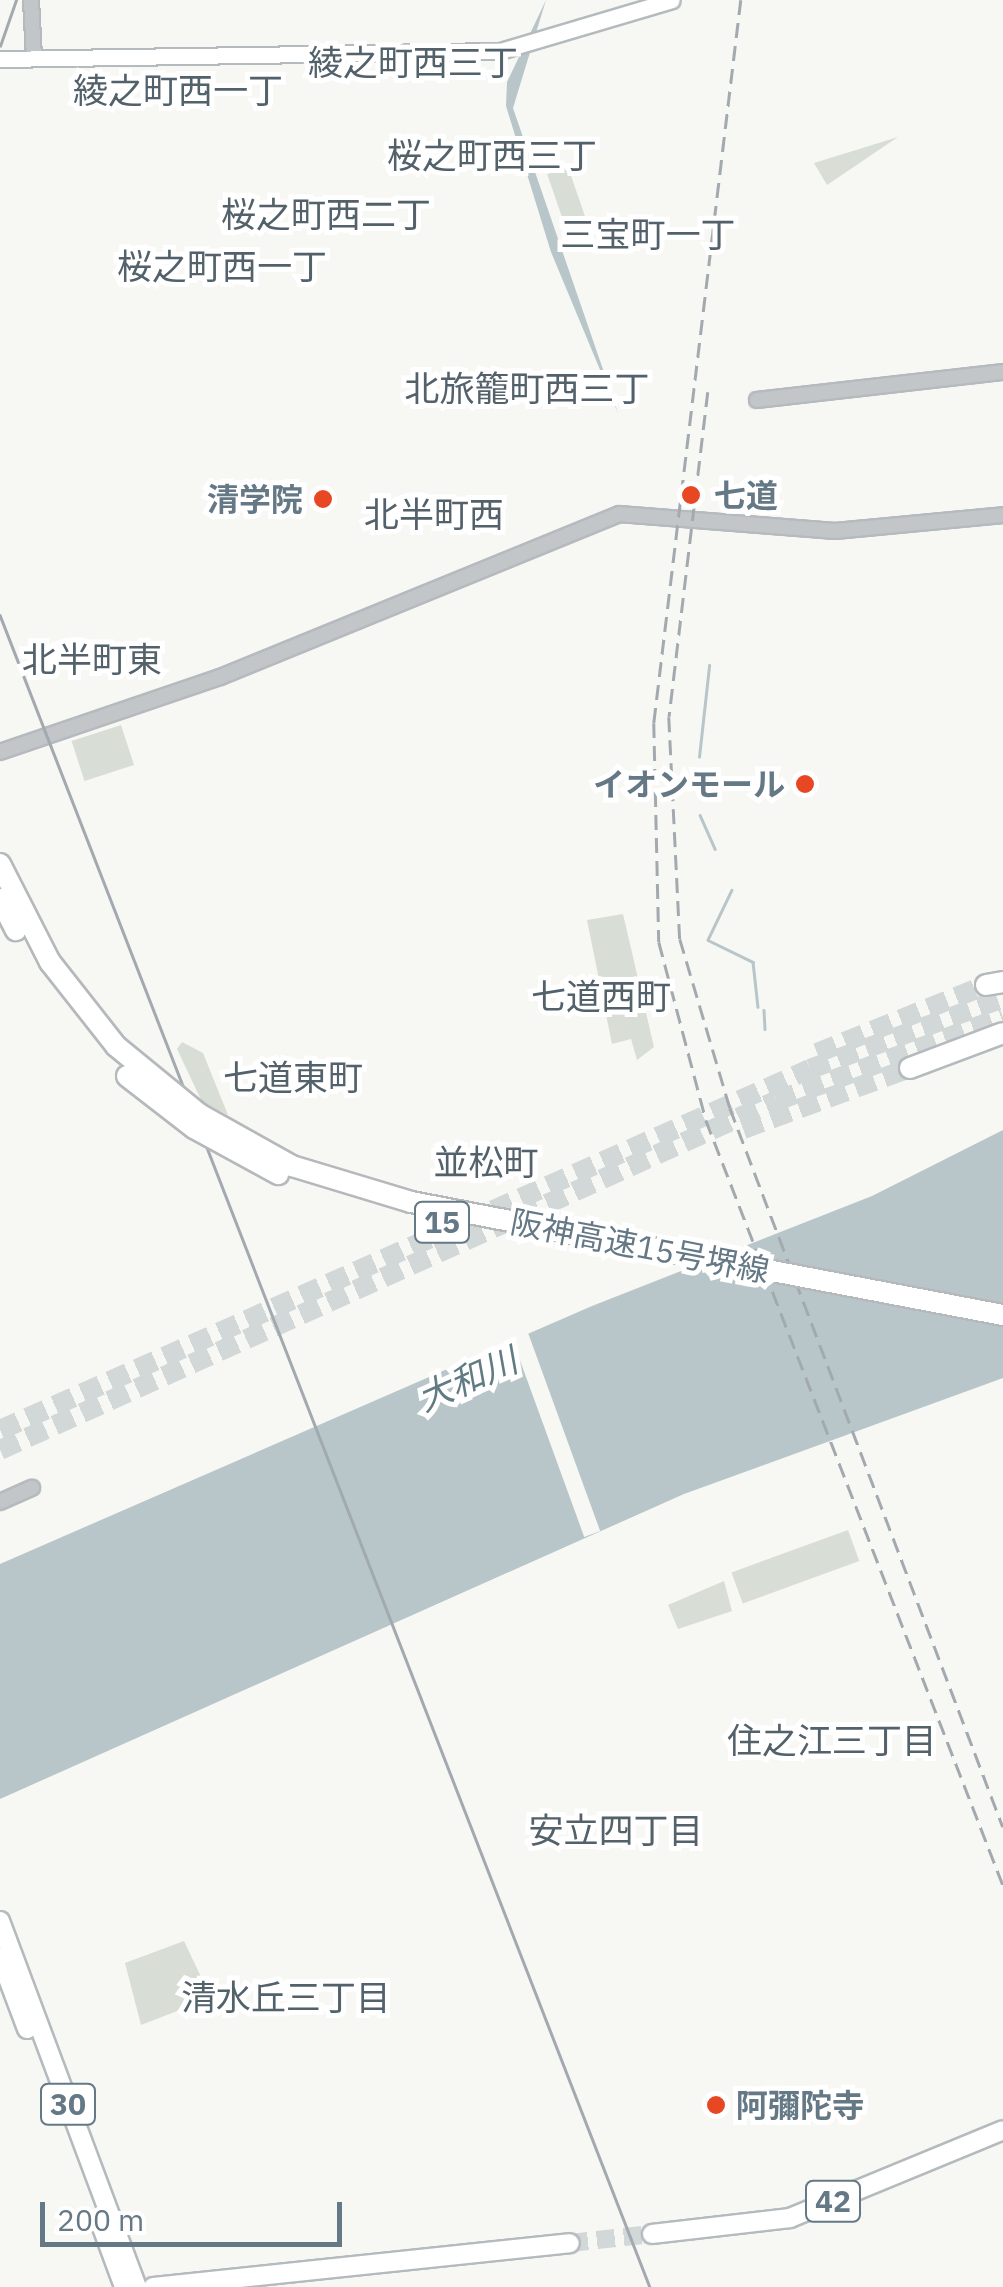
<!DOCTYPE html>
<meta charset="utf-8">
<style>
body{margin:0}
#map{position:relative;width:1003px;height:2287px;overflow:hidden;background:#f7f7f4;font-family:"IBM Plex Sans","Noto Sans JP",sans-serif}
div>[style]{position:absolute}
.green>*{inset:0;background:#d8ded5;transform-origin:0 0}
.water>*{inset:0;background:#b8c6c9}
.pier>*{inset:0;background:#f7f7f4;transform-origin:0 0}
.stream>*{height:2.5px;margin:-1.25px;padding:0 1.25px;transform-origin:1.25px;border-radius:1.25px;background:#b8c6c9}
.primary-tunnel>*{height:18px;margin-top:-9px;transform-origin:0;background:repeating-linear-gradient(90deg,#d2d7d8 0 18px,transparent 0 27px)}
.motorway-tunnel>*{height:20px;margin-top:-10px;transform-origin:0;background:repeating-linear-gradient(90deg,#d2d7d8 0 20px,transparent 0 30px)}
.roads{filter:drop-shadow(2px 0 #b4babe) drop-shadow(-2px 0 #b4babe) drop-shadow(0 2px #b4babe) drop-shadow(0 -2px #b4babe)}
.tertiary>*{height:14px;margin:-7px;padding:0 7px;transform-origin:7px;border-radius:7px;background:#c2c6c9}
.secondary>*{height:15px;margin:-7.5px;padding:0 7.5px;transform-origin:7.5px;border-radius:7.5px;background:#fff}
.primary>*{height:18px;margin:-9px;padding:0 9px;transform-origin:9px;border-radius:9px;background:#fff}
.motorway>*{height:20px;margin:-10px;padding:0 10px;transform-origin:10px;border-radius:10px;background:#fff}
.tram>*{height:2.5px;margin:-1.25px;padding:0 1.25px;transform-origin:1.25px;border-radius:1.25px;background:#a2aaaf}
.rail>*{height:2.5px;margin-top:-1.25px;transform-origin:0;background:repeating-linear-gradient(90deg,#a2aaaf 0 15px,transparent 0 23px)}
.bridges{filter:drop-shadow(2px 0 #b5b9bc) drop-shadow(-2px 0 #b5b9bc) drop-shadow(0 2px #b5b9bc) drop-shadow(0 -2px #b5b9bc)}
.motorway-bridge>*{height:20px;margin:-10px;padding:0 10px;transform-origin:10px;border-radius:10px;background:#fff}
.dots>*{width:28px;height:28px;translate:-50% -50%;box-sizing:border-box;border:5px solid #fff;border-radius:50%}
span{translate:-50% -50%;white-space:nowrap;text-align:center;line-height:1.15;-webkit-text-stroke:10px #fff;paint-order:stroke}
.shield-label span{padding:2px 8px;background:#fff;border:2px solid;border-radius:8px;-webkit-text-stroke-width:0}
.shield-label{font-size:30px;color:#657885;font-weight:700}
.poi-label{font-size:32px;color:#657885;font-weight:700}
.left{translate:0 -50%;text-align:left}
.right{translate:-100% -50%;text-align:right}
.street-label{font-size:32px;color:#657885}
.neighbourhood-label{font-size:35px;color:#53616a}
.water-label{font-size:35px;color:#617b82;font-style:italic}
.scale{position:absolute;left:40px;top:2202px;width:302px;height:45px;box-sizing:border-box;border:5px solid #657885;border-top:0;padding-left:12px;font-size:30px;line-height:35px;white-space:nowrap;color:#657885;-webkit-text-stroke:8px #fff;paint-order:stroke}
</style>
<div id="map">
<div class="green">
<i style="clip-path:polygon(898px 137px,827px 185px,814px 163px)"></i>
<i style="left:568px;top:167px;width:62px;height:22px;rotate:71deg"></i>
<i style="left:121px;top:725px;width:42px;height:52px;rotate:72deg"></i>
<i style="clip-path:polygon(623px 914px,654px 1047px,637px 1060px,631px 1039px,612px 1044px,587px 920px)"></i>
<i style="clip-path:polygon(182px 1042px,203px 1053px,228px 1115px,202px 1102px,177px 1049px)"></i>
<i style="left:848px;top:1530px;width:33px;height:124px;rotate:70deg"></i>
<i style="clip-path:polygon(724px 1581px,732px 1611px,678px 1629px,668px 1605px)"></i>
<i style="clip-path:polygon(184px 1941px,211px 1998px,141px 2025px,125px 1963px)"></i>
</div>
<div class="water">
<i style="clip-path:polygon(546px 0,513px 108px,618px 413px,551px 252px,506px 106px,507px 82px)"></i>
<i style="clip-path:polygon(1003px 1130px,1003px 1378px,684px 1494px,0 1799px,0 1564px,592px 1306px,872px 1196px)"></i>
</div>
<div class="pier">
<i style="left:527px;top:1330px;width:214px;height:17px;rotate:70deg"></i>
</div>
<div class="stream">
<i style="left:699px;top:757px;width:92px;rotate:-83.7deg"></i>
<i style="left:700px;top:815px;width:37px;rotate:66deg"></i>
<i style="left:732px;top:890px;width:55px;rotate:115.6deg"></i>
<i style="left:708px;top:940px;width:50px;rotate:26.1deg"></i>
<i style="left:753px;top:962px;width:45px;rotate:83.7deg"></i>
<i style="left:764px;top:1010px;width:19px;rotate:87deg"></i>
</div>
<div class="primary-tunnel">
<i style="left:570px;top:2243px;width:82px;rotate:-6.3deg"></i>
</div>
<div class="motorway-tunnel">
<i style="left:817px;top:1053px;width:182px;rotate:-21.9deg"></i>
<i style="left:743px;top:1129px;width:178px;rotate:-20.1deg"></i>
<i style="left:0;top:1430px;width:887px;rotate:-24.02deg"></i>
<i style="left:810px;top:1069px;width:206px;rotate:-20.2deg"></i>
<i style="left:0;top:1450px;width:851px;rotate:-24.22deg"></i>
<i style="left:776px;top:1101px;width:242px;rotate:-20.3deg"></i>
</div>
<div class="roads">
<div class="tertiary">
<i style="left:31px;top:0;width:57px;rotate:87deg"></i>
<i style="left:757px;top:400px;width:248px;rotate:-6.5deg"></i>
<i style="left:0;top:752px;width:232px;rotate:-18.8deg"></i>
<i style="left:220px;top:677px;width:431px;rotate:-22.2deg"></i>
<i style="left:619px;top:514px;width:217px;rotate:4.5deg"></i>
<i style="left:835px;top:531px;width:169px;rotate:-5.4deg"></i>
<i style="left:0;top:1502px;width:35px;rotate:-24deg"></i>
</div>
<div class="secondary">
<i style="left:0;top:59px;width:500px;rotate:-0.92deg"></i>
<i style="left:500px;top:51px;width:179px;rotate:-16.5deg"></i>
</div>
<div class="primary">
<i style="left:0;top:1921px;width:391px;rotate:69.5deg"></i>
<i style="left:0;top:1957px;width:77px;rotate:69.4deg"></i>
<i style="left:100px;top:2222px;width:69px;rotate:69.7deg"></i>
<i style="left:652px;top:2234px;width:139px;rotate:-6.6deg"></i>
<i style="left:790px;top:2218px;width:230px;rotate:-22.4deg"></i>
<i style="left:153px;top:2287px;width:419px;rotate:-6deg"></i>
</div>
<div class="motorway">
<i style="left:986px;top:985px;width:17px;rotate:-10deg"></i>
<i style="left:910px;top:1068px;width:99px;rotate:-20.6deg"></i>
</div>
</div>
<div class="tram">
<i style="left:0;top:46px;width:49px;rotate:-70.8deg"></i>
<i style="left:0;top:615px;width:1794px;rotate:68.76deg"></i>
</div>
<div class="rail">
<i style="left:741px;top:0;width:728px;rotate:96.86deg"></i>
<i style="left:654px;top:723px;width:219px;rotate:88.7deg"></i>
<i style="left:659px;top:942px;width:184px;rotate:75.2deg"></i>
<i style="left:706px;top:1120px;width:821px;rotate:68.78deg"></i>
<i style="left:708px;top:392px;width:327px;rotate:96.8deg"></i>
<i style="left:669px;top:717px;width:222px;rotate:87.2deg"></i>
<i style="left:680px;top:939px;width:176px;rotate:73.5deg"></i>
<i style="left:730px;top:1108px;width:769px;rotate:69.21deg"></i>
</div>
<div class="bridges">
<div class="motorway-bridge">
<i style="left:0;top:864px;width:110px;rotate:63deg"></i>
<i style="left:50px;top:962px;width:107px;rotate:51.8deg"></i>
<i style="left:116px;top:1046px;width:107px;rotate:39.3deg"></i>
<i style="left:199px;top:1114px;width:107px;rotate:29.2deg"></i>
<i style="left:292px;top:1166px;width:124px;rotate:16.8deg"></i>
<i style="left:411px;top:1202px;width:603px;rotate:10.81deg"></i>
<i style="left:0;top:899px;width:35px;rotate:63deg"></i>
<i style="left:127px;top:1076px;width:85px;rotate:37.8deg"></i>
<i style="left:194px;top:1128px;width:96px;rotate:28.7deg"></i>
</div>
</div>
<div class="dots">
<i style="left:691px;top:495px;background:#e74823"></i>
<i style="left:323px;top:499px;background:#e74823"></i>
<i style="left:805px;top:784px;background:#e74823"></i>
<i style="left:716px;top:2105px;background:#e74823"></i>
</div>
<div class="shield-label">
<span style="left:442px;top:1222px">15</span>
<span style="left:68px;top:2104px">30</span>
<span style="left:833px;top:2201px">42</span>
</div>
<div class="poi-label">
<span class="left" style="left:714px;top:495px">七道</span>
<span class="right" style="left:303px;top:499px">清学院</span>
<span class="right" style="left:785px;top:784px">イオンモール</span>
<span class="left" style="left:736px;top:2105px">阿彌陀寺</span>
</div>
<div class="street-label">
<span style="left:640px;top:1246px;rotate:11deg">阪神高速15号堺線</span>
</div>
<div class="neighbourhood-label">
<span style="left:413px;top:62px">綾之町西三丁</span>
<span style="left:178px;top:90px">綾之町西一丁</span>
<span style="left:492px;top:155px">桜之町西三丁</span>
<span style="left:326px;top:214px">桜之町西二丁</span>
<span style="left:648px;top:234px">三宝町一丁</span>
<span style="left:222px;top:266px">桜之町西一丁</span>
<span style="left:527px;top:388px">北旅籠町西三丁</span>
<span style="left:434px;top:514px">北半町西</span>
<span style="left:92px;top:659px">北半町東</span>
<span style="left:601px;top:996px">七道西町</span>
<span style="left:293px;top:1077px">七道東町</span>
<span style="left:486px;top:1162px">並松町</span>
<span style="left:832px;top:1740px">住之江三丁目</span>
<span style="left:616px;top:1830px">安立四丁目</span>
<span style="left:286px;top:1997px">清水丘三丁目</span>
</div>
<div class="water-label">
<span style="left:467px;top:1379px;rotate:-24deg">大和川</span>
</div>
<div class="scale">200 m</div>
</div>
